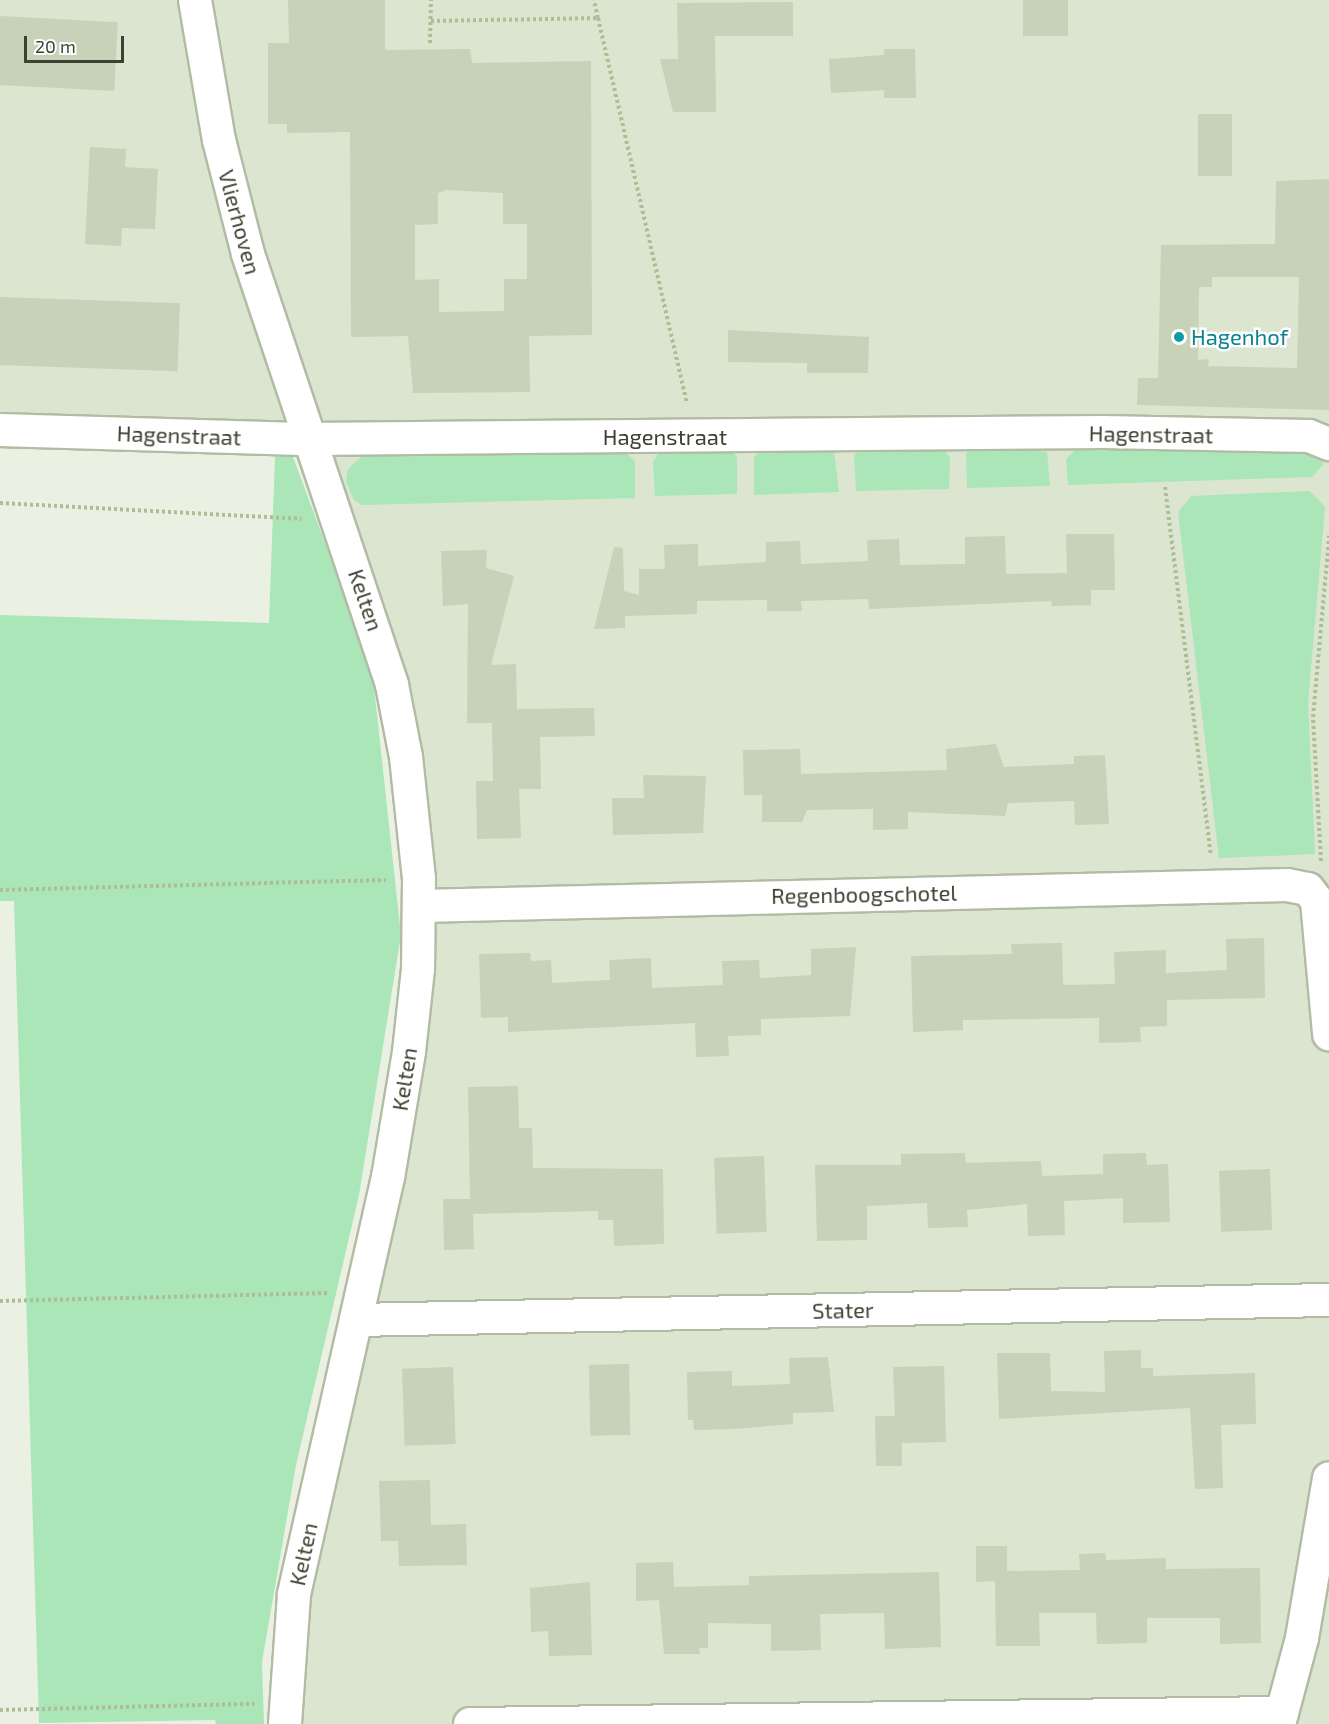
<!DOCTYPE html>
<style>
body{margin:0}
#map{position:relative;width:1329px;height:1724px;overflow:hidden;background:#eaf1e2;font-family:"Exo 2",sans-serif}
div>[style]{position:absolute}
.residential>*{inset:0;background:#dbe5d0}
.green>*{inset:0;background:#abe6b8}
.building>*{inset:0;background:#c8d2b8;transform-origin:0 0}
.path>*{height:4px;margin-top:-2px;transform-origin:0;background:repeating-linear-gradient(90deg,#adbe97 0 3px,transparent 0 6px)}
.roads{filter:drop-shadow(2px 0 #b2bca5) drop-shadow(-2px 0 #b2bca5) drop-shadow(0 2px #b2bca5) drop-shadow(0 -2px #b2bca5)}
.street>*{height:32px;margin:-16px;padding:0 16px;transform-origin:16px;border-radius:16px;background:#fff}
.dots>*{width:16px;height:16px;translate:-50% -50%;box-sizing:border-box;border:3px solid #fff;border-radius:50%}
span{translate:-50% -50%;white-space:nowrap;text-align:center;line-height:1.15;-webkit-text-stroke:5px #fff;paint-order:stroke}
.street-label{font-size:22px;color:#3c4233}
.culture-label{font-size:22px;color:#0d838f}
.left{translate:0 -50%;text-align:left}
.scale{position:absolute;left:24px;top:36px;width:100px;height:27px;box-sizing:border-box;border:3px solid #3c4233;border-top:0;padding-left:8px;font-size:18px;line-height:21px;white-space:nowrap;color:#3c4233;-webkit-text-stroke:4px #fff;paint-order:stroke}
</style>
<div id="map">
<div class="residential">
<i style="clip-path:polygon(0 0,1329px 0,1329px 1724px,270px 1724px,393px 1058px,405px 907px,380px 688px,294px 451px,0 449px)"></i>
</div>
<div class="green">
<i style="clip-path:polygon(974px 445px,1047px 452px,1050px 486px,967px 488px,966px 454px)"></i>
<i style="clip-path:polygon(765px 446px,834px 450px,839px 492px,754px 495px,754px 457px)"></i>
<i style="clip-path:polygon(943px 447px,950px 458px,949px 489px,856px 491px,854px 456px,859px 448px)"></i>
<i style="clip-path:polygon(1077px 448px,1314px 452px,1324px 464px,1312px 477px,1068px 485px,1066px 459px)"></i>
<i style="clip-path:polygon(622px 450px,635px 461px,635px 498px,362px 505px,354px 500px,346px 482px,348px 469px,366px 453px)"></i>
<i style="clip-path:polygon(660px 450px,731px 450px,737px 457px,737px 494px,655px 496px,653px 462px)"></i>
<i style="clip-path:polygon(275px 457px,293px 457px,372px 669px,401px 935px,359px 1195px,296px 1465px,262px 1662px,264px 1724px,216px 1724px,215px 1720px,39px 1723px,14px 901px,0 901px,0 615px,269px 623px)"></i>
<i style="clip-path:polygon(1310px 491px,1325px 507px,1308px 703px,1315px 854px,1219px 858px,1178px 512px,1191px 496px)"></i>
</div>
<div class="building">
<i style="clip-path:polygon(evenodd,288px 0,385px 0,385px 50px,470px 49px,472px 63px,591px 61px,592px 335px,529px 336px,530px 392px,413px 393px,408px 336px,351px 337px,350px 132px,287px 133px,287px 124px,268px 124px,268px 43px,289px 43px,288px 0,447px 190px,503px 193px,503px 224px,527px 224px,527px 279px,504px 279px,504px 311px,439px 312px,439px 279px,415px 280px,415px 225px,438px 224px,438px 193px,447px 190px)"></i>
<i style="left:1023px;top:0;width:45px;height:36px"></i>
<i style="clip-path:polygon(793px 2px,793px 36px,715px 36px,716px 112px,673px 112px,660px 59px,678px 59px,677px 3px)"></i>
<i style="left:0;top:16px;width:118px;height:69px;rotate:3deg"></i>
<i style="clip-path:polygon(884px 49px,915px 49px,916px 98px,884px 98px,884px 90px,831px 93px,829px 59px,884px 55px)"></i>
<i style="left:1232px;top:114px;width:62px;height:34px;rotate:90deg"></i>
<i style="clip-path:polygon(90px 147px,126px 149px,125px 167px,158px 169px,155px 229px,122px 228px,121px 246px,85px 244px)"></i>
<i style="clip-path:polygon(evenodd,1329px 179px,1329px 410px,1137px 405px,1138px 378px,1158px 378px,1161px 245px,1275px 244px,1276px 181px,1329px 179px,1212px 277px,1299px 277px,1297px 368px,1208px 366px,1209px 359px,1198px 360px,1199px 287px,1212px 287px,1212px 277px)"></i>
<i style="left:0;top:297px;width:180px;height:68px;rotate:2deg"></i>
<i style="clip-path:polygon(728px 330px,869px 337px,868px 373px,807px 373px,807px 363px,728px 362px)"></i>
<i style="clip-path:polygon(1066px 534px,1114px 534px,1115px 590px,1091px 590px,1091px 605px,1052px 606px,1051px 601px,869px 609px,868px 599px,801px 601px,802px 611px,767px 611px,767px 600px,697px 601px,697px 614px,625px 616px,625px 628px,594px 629px,614px 547px,623px 548px,624px 591px,639px 595px,639px 569px,665px 569px,664px 545px,698px 544px,698px 566px,766px 562px,766px 542px,800px 541px,801px 564px,868px 561px,867px 540px,899px 539px,900px 565px,965px 564px,965px 537px,1005px 536px,1006px 574px,1067px 573px)"></i>
<i style="clip-path:polygon(487px 550px,486px 568px,514px 576px,491px 665px,516px 664px,517px 709px,594px 708px,595px 736px,540px 737px,541px 789px,519px 789px,521px 838px,477px 839px,476px 781px,493px 781px,492px 723px,467px 723px,468px 604px,443px 606px,441px 551px)"></i>
<i style="clip-path:polygon(996px 744px,1004px 767px,1074px 764px,1074px 756px,1105px 755px,1109px 824px,1075px 825px,1074px 801px,1008px 803px,1005px 816px,908px 812px,908px 829px,873px 830px,873px 809px,807px 810px,802px 822px,762px 822px,762px 795px,744px 795px,743px 750px,800px 749px,801px 774px,947px 770px,946px 749px)"></i>
<i style="clip-path:polygon(643px 775px,706px 776px,703px 833px,613px 835px,612px 798px,644px 798px)"></i>
<i style="clip-path:polygon(1264px 938px,1265px 998px,1167px 1000px,1167px 1026px,1140px 1027px,1141px 1042px,1099px 1043px,1099px 1018px,963px 1020px,963px 1030px,913px 1032px,911px 956px,1012px 954px,1011px 944px,1062px 943px,1063px 985px,1115px 984px,1114px 952px,1166px 950px,1166px 973px,1227px 970px,1226px 939px)"></i>
<i style="clip-path:polygon(856px 947px,850px 1016px,761px 1019px,761px 1035px,728px 1036px,729px 1056px,696px 1057px,695px 1023px,508px 1032px,508px 1017px,481px 1018px,479px 954px,530px 953px,531px 961px,551px 960px,552px 983px,610px 980px,609px 960px,651px 958px,652px 988px,723px 985px,722px 961px,759px 960px,760px 978px,811px 975px,811px 949px)"></i>
<i style="clip-path:polygon(518px 1086px,519px 1128px,532px 1128px,533px 1168px,663px 1169px,664px 1244px,614px 1246px,613px 1220px,598px 1220px,598px 1211px,473px 1214px,474px 1249px,444px 1250px,443px 1199px,470px 1199px,468px 1087px)"></i>
<i style="clip-path:polygon(965px 1153px,966px 1163px,1041px 1161px,1042px 1176px,1103px 1174px,1103px 1154px,1146px 1153px,1147px 1165px,1168px 1164px,1170px 1222px,1123px 1223px,1123px 1198px,1064px 1201px,1065px 1235px,1028px 1236px,1027px 1204px,967px 1210px,968px 1227px,928px 1228px,927px 1203px,867px 1206px,867px 1240px,817px 1241px,815px 1165px,901px 1165px,901px 1154px)"></i>
<i style="left:764px;top:1156px;width:76px;height:50px;rotate:88deg"></i>
<i style="left:1270px;top:1169px;width:61px;height:51px;rotate:88deg"></i>
<i style="clip-path:polygon(1141px 1350px,1141px 1368px,1153px 1368px,1153px 1376px,1255px 1373px,1256px 1424px,1221px 1425px,1223px 1488px,1195px 1489px,1190px 1408px,999px 1419px,997px 1353px,1050px 1353px,1051px 1391px,1105px 1392px,1104px 1351px)"></i>
<i style="clip-path:polygon(828px 1357px,834px 1412px,793px 1413px,793px 1424px,733px 1429px,694px 1430px,693px 1420px,688px 1420px,687px 1372px,732px 1371px,732px 1386px,790px 1384px,789px 1358px)"></i>
<i style="left:629px;top:1364px;width:71px;height:40px;rotate:89deg"></i>
<i style="clip-path:polygon(944px 1366px,946px 1442px,902px 1443px,902px 1466px,876px 1466px,875px 1416px,895px 1416px,893px 1367px)"></i>
<i style="left:453px;top:1367px;width:77px;height:51px;rotate:88deg"></i>
<i style="clip-path:polygon(430px 1480px,431px 1525px,466px 1524px,467px 1565px,399px 1566px,398px 1541px,381px 1541px,379px 1481px)"></i>
<i style="clip-path:polygon(976px 1546px,1007px 1546px,1007px 1571px,1080px 1570px,1079px 1554px,1105px 1553px,1106px 1560px,1166px 1558px,1166px 1569px,1260px 1568px,1261px 1643px,1220px 1644px,1220px 1618px,1147px 1618px,1147px 1643px,1097px 1644px,1096px 1613px,1039px 1613px,1040px 1646px,996px 1646px,995px 1581px,976px 1582px)"></i>
<i style="clip-path:polygon(673px 1562px,674px 1587px,749px 1585px,749px 1576px,939px 1572px,941px 1647px,885px 1649px,884px 1613px,820px 1614px,821px 1650px,771px 1651px,771px 1624px,708px 1623px,708px 1648px,699px 1648px,700px 1654px,664px 1654px,659px 1600px,636px 1601px,636px 1563px)"></i>
<i style="clip-path:polygon(590px 1582px,592px 1655px,549px 1656px,548px 1631px,531px 1632px,530px 1588px)"></i>
</div>
<div class="path">
<i style="left:598px;top:18px;width:395px;rotate:77deg"></i>
<i style="left:431px;top:21px;width:167px;rotate:-1deg"></i>
<i style="left:598px;top:18px;width:18px;rotate:-103deg"></i>
<i style="left:430px;top:43px;width:43px;rotate:-88.7deg"></i>
<i style="left:1165px;top:487px;width:371px;rotate:82.9deg"></i>
<i style="left:0;top:503px;width:302px;rotate:3deg"></i>
<i style="left:1321px;top:861px;width:144px;rotate:-93.2deg"></i>
<i style="left:1313px;top:717px;width:182px;rotate:-84.9deg"></i>
<i style="left:0;top:890px;width:386px;rotate:-1.5deg"></i>
<i style="left:0;top:1301px;width:329px;rotate:-1.4deg"></i>
<i style="left:0;top:1710px;width:254px;rotate:-1.4deg"></i>
</div>
<div class="roads">
<div class="street">
<i style="left:195px;top:0;width:142px;rotate:80.3deg"></i>
<i style="left:219px;top:140px;width:118px;rotate:75.7deg"></i>
<i style="left:248px;top:254px;width:454px;rotate:71.5deg"></i>
<i style="left:392px;top:685px;width:73px;rotate:79deg"></i>
<i style="left:406px;top:757px;width:123px;rotate:83.9deg"></i>
<i style="left:419px;top:879px;width:90px;rotate:90.6deg"></i>
<i style="left:418px;top:969px;width:83px;rotate:96.2deg"></i>
<i style="left:409px;top:1052px;width:127px;rotate:99.5deg"></i>
<i style="left:388px;top:1177px;width:428px;rotate:102.7deg"></i>
<i style="left:294px;top:1595px;width:129px;rotate:94deg"></i>
<i style="left:0;top:430px;width:309px;rotate:1.7deg"></i>
<i style="left:309px;top:439px;width:794px;rotate:-0.51deg"></i>
<i style="left:1103px;top:432px;width:206px;rotate:1.1deg"></i>
<i style="left:1309px;top:436px;width:22px;rotate:22deg"></i>
<i style="left:420px;top:906px;width:867px;rotate:-1.39deg"></i>
<i style="left:1287px;top:885px;width:21px;rotate:11deg"></i>
<i style="left:1308px;top:889px;width:15px;rotate:53deg"></i>
<i style="left:1317px;top:901px;width:134px;rotate:84.8deg"></i>
<i style="left:356px;top:1320px;width:973px;rotate:-1.18deg"></i>
<i style="left:470px;top:1724px;width:812px;rotate:-0.78deg"></i>
<i style="left:1279px;top:1724px;width:89px;rotate:-75deg"></i>
<i style="left:1302px;top:1638px;width:162px;rotate:-80.4deg"></i>
</div>
</div>
<div class="dots">
<i style="left:1179px;top:337px;background:#0f9aa8"></i>
</div>
<div class="street-label">
<span style="left:240px;top:222px;rotate:75deg">Vlierhoven</span>
<span style="left:1151px;top:434px;rotate:1deg">Hagenstraat</span>
<span style="left:179px;top:435px;rotate:2deg">Hagenstraat</span>
<span style="left:665px;top:437px">Hagenstraat</span>
<span style="left:366px;top:600px;rotate:71deg">Kelten</span>
<span style="left:864px;top:894px;rotate:-1deg">Regenboogschotel</span>
<span style="left:404px;top:1079px;rotate:-81deg">Kelten</span>
<span style="left:843px;top:1310px;rotate:-1deg">Stater</span>
<span style="left:303px;top:1554px;rotate:-78deg">Kelten</span>
</div>
<div class="culture-label">
<span class="left" style="left:1191px;top:337px">Hagenhof</span>
</div>
<div class="scale">20 m</div>
</div>
